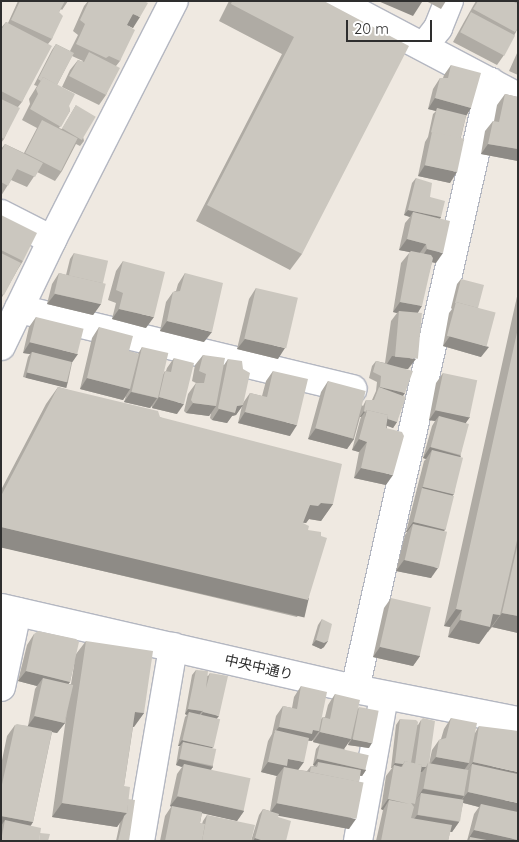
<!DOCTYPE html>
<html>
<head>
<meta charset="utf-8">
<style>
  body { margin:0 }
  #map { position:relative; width:519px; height:842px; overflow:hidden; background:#efe9e1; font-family:Quicksand,"Noto Sans JP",sans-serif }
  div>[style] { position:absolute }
  .roads { filter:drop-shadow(1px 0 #b4b7c1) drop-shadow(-1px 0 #b4b7c1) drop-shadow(0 1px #b4b7c1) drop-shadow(0 -1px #b4b7c1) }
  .minor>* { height:28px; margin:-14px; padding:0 14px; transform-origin:14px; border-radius:14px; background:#fff }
  .wall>* { inset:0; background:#afaba4 }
  .shaded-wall>* { inset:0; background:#8e8b86; transform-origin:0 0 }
  .building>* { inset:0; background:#cbc7bf; transform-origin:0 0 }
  span { translate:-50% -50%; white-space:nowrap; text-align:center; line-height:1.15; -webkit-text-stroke:4px #fff; paint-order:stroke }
  .street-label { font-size:14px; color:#2e2e2e }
  .frame { position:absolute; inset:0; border:2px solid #2e2e2e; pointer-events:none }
  .scale { position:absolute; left:346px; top:20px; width:86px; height:22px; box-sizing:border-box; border:2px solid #2e2e2e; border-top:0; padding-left:6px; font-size:15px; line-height:18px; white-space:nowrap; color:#2e2e2e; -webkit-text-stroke:4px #fff; paint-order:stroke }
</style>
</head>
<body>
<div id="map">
  <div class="roads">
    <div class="minor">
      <div style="left:336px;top:1px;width:206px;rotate:27.8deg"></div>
      <div style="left:424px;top:46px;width:23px;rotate:-52deg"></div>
      <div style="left:438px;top:28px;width:29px;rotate:-68deg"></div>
      <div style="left:1px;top:214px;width:57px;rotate:27deg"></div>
      <div style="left:19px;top:309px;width:343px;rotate:13.5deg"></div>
      <div style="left:1px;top:346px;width:118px;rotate:-64.3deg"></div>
      <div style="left:52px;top:240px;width:268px;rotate:-63deg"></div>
      <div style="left:1px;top:608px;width:363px;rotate:12.9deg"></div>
      <div style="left:355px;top:689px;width:166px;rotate:11.1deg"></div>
      <div style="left:1px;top:687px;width:77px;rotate:-78deg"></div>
      <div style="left:355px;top:689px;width:622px;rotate:-77.37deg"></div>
      <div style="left:140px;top:841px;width:197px;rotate:-80.3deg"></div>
      <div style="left:358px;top:841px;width:147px;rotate:-79.8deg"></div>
    </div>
  </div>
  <div class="wall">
    <div style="clip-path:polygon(18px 1px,68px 1px,62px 10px,61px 9px,59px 12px,52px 39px,48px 44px,22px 102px,18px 107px,4px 139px,1px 143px,1px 28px,6px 22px,8px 23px)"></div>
    <div style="clip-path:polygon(88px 1px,144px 1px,133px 28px,129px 26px,120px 61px,116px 66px,106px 95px,99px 105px,62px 87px,70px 70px,78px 60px,82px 62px,83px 61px,72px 56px,57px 85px,69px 106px,70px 111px,59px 128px,62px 129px,76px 105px,84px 141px,80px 146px,76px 144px,62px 171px,55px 181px,37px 172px,27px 187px,11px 180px,1px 196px,1px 149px,5px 144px,24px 153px,37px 128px,22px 120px,30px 104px,29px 99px,37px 86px,34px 85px,52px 50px,56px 44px,70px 51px,78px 35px,73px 31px,84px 6px)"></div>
    <div style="clip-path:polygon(229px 1px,324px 1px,302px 254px,290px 270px,196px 221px,282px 54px,219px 21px)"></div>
    <div style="clip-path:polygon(426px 1px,446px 1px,441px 9px)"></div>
    <div style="clip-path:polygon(476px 1px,518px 1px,518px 28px,504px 55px,497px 65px,453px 42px,464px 22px)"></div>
    <div style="clip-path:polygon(518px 51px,518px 75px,509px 71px)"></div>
    <div style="clip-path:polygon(451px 65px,471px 108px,466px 116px,450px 183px,418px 176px,425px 142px,428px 137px,433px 114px,436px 111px,428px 109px,433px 89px,440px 78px,443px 78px,444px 75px)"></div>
    <div style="clip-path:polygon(505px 94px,518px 97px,518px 161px,481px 154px,485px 131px,493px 121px,494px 121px,497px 105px)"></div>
    <div style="clip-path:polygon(416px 178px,430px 197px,441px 217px,440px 219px,436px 263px,432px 262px,418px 313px,408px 369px,404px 369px,403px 396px,397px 422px,393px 428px,387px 425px,386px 485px,354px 478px,359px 452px,352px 450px,360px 420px,361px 417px,360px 417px,354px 439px,347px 449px,308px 439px,321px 392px,328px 381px,363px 406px,366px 400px,372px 400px,376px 391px,377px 382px,369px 378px,372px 366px,376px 361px,385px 363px,391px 321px,397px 313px,393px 312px,401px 263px,410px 252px,399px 250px,405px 223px,410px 217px,404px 215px,412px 183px)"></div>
    <div style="clip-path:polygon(1px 215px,23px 261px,18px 269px,1px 299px)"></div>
    <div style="clip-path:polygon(74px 253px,103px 283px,101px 304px,93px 315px,47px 304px,52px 284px,59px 273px,66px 275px,70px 259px)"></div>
    <div style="clip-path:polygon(123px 261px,146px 328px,112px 319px,116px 303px,108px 300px,116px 271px)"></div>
    <div style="clip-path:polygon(185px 273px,204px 342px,160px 331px,166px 302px,173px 292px,176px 291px,178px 284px)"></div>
    <div style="clip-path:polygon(461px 279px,478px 308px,481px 357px,443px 346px,449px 313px,452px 309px,451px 308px,457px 284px)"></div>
    <div style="clip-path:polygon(256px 288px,278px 359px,237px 349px,249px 299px)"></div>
    <div style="clip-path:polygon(518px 292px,518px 633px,492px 627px,493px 626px,488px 632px,487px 632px,479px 644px,448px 637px,450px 627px,444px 626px)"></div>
    <div style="clip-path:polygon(36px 317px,72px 363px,68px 382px,64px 387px,23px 377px,28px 357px,30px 354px,23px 353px,29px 327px)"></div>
    <div style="clip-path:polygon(99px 327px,129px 351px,138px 354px,142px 347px,163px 374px,165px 371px,166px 371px,167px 368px,174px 358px,177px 414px,152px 408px,152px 406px,150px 408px,124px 402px,126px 396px,123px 400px,80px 389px,92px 338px)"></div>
    <div style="clip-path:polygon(203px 355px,224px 365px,228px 359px,243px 403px,250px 393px,262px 396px,266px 381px,273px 371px,290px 436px,238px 423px,242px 406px,236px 415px,232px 416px,227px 423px,212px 420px,210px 418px,211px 413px,209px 416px,186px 413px,184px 411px,188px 394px,196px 383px,192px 381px,195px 365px)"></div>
    <div style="clip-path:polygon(443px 373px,466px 423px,454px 494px,452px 496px,444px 532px,431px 578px,396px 571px,405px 535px,407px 532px,406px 532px,424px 461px,426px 459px,423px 458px,432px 426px,435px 421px,429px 420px,436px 383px)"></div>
    <div style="clip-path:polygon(58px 387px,160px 417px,333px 504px,321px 521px,309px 519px,306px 523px,303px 522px,308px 600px,297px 617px,1px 547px,1px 490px,46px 404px)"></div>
    <div style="clip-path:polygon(391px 598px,420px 656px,413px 666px,373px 657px,384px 608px)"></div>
    <div style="clip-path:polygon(322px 619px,324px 647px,321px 649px,312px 645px,318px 625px)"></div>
    <div style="clip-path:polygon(evenodd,34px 634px,76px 654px,86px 641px,144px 713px,133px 727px,124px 786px,128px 799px,129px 841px,116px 841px,120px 822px,117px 827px,52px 817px,67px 711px,65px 723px,57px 733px,52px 732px,33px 822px,31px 825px,1px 841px,1px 765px,7px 736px,15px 725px,28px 726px,35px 689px,37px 686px,18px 681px,27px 645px,34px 634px,75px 659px,71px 684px,68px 684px,70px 682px,75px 659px)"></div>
    <div style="clip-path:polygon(196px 670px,208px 676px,210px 673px,217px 718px,212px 748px,213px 767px,211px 769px,244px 811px,237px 821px,202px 813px,200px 823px,202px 824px,203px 821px,207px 815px,251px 841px,160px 841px,165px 816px,171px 807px,170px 806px,177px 774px,182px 767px,176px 765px,179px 747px,180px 746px,178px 746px,185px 717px,187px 715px,185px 714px,192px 675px)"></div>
    <div style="clip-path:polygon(evenodd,301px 686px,321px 719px,323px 717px,325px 717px,328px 705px,335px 694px,358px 709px,359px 707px,369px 748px,348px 745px,349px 741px,344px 749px,366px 770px,362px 776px,360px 776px,349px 829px,278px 815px,278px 817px,286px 841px,251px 841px,259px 815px,263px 809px,270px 811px,276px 777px,277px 776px,261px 772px,268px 741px,272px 734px,276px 716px,283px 706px,292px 708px,294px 697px,301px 686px,313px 739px,313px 742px,320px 744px,316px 749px,313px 765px,315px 766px,311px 766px,307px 771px,298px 770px,308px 741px,312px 741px,313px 739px)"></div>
    <div style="clip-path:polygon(451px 718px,475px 733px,479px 726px,518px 841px,467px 841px,474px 814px,479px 807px,463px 803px,459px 822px,452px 832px,450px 832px,448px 841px,376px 841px,383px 810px,381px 809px,386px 776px,392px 768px,391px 768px,396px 725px,400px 719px,418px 725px,421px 720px,429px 764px,432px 750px,439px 740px,441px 739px,444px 729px)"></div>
  </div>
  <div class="shaded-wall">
    <div style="clip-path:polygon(378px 1px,421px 1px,422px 2px,413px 16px)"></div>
    <div style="clip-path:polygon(133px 14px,140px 17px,133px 28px,125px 24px)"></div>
    <div style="clip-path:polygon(435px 98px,471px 108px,464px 119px,437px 108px,436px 111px,428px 109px)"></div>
    <div style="clip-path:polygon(488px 144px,518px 149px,518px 161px,481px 154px)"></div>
    <div style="clip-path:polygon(425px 165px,457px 172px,450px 183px,418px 176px)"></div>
    <div style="clip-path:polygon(408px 210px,441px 217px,437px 223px,413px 212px,410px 217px,404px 215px)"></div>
    <div style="clip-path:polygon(407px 239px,426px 244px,419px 254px,399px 250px)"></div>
    <div style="clip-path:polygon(427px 249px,443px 253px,436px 263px,420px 260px)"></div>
    <div style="clip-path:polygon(55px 294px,101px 304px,93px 315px,47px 304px)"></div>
    <div style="clip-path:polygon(400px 302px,422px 306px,415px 317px,399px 311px,397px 313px,393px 312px)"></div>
    <div style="clip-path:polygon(119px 309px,154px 317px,146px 328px,112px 319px)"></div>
    <div style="clip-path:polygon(167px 321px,212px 332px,204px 342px,160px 331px)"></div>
    <div style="clip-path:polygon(450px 336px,489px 347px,481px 357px,443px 346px)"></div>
    <div style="clip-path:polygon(245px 339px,285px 348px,278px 359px,237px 349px)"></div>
    <div style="clip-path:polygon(30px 342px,78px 354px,71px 364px,32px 352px,30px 354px,23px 353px)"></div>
    <div style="clip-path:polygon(392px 356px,416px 359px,408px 369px,385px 367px)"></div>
    <div style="left:27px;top:372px;width:42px;height:6px;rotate:14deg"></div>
    <div style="clip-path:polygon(87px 378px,130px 389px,123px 400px,80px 389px)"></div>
    <div style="clip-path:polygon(380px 387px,405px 393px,401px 399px,378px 390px)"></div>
    <div style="clip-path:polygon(131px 392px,157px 398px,150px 408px,124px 402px)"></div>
    <div style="clip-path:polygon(159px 397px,184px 404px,177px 414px,152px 408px)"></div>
    <div style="clip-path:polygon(193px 403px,216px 406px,209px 416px,186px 413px)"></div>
    <div style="clip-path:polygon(243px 405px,236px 415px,232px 416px,227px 423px,212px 420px,219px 409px)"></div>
    <div style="clip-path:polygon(436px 410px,470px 417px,463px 427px,439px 416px,435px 421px,429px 420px)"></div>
    <div style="clip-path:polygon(364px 411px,365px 412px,361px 417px,360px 417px)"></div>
    <div style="clip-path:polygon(245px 412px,297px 425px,290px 436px,238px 423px)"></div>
    <div style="clip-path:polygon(366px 412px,397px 422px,393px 428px,365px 418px)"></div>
    <div style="clip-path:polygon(316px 428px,354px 439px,347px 449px,308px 439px)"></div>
    <div style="clip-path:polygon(359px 439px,367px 442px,359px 452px,352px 450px)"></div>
    <div style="clip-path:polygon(430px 447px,461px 456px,454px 466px,432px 450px,426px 459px,423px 458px)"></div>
    <div style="clip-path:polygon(361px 468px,393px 475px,386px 485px,354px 478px)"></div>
    <div style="clip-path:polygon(423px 487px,454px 494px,446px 504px,422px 488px)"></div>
    <div style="clip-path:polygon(321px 503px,333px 504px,321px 521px,309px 519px,306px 523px,298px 522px,310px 505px)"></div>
    <div style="clip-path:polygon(413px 522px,446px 528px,439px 539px,413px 524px,407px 532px,406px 532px)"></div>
    <div style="left:1px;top:527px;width:316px;height:20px;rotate:13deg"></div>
    <div style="clip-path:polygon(404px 560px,438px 568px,431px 578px,396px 571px)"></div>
    <div style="clip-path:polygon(456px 609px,462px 610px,450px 627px,444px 626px)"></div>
    <div style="clip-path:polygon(502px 613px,518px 616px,518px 633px,492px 627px)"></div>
    <div style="clip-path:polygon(493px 614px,500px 615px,479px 644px,448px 637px,460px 620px)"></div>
    <div style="clip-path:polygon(316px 640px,328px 641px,324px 647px,321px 649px,312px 645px)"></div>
    <div style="clip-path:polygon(380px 647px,420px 656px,413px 666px,373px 657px)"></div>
    <div style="clip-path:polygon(26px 671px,70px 682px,62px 692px,43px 678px,37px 686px,18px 681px)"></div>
    <div style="clip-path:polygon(188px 709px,202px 711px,198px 717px,189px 712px,187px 715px,185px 714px)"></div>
    <div style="clip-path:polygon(135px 712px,144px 713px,134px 727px,125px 726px)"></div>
    <div style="clip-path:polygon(203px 712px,219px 716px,215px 721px,199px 718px)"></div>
    <div style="clip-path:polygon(35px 716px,65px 723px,57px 733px,27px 727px)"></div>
    <div style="clip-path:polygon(279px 727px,313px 730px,319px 731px,312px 741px,274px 733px)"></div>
    <div style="clip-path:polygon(320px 732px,351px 739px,344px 749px,313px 742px)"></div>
    <div style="clip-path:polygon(352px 739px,372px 743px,369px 748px,348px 745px)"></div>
    <div style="clip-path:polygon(182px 740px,213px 747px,209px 753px,183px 742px,180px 746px,178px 746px)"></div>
    <div style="clip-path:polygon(436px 757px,469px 763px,462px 773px,428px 767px)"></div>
    <div style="clip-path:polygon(179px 759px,213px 767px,209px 772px,184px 764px,182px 767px,176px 765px)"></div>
    <div style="clip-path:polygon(288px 759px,304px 762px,296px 773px,284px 767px,277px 776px,261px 772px,268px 762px)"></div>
    <div style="clip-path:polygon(317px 759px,366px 770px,362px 776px,317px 766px,318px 762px,315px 766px,313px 765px)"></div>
    <div style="clip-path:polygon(473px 762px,518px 772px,518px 784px,472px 764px,466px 772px)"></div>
    <div style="clip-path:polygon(395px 763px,403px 764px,399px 770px,394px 765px,391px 768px)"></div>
    <div style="clip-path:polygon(414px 766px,426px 767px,422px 772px,410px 772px)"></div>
    <div style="clip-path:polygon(423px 789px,464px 796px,457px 807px,421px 793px,416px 800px)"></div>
    <div style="clip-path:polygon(468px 792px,518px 803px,518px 816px,481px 804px,479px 807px,460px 802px)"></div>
    <div style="clip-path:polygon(178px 796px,244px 811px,237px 821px,170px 806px)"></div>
    <div style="clip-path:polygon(388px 799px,410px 804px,389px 800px,383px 810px,381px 809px)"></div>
    <div style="clip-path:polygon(62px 803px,127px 813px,117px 827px,52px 817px)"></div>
    <div style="clip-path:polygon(277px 803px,356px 819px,349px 829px,269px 814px)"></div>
    <div style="clip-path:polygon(417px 815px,459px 822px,452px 832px,409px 826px)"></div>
    <div style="clip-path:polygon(1px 816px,33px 822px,26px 833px,5px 820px,1px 826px)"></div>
    <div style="clip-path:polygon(474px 830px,518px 840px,518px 841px,469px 841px,470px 837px,467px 841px)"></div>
    <div style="clip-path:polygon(255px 838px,264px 841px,253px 841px)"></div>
  </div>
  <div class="building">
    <div style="clip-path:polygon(20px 1px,65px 1px,59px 12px,63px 16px,52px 39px,11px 20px)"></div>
    <div style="clip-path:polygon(89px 1px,144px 1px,148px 3px,140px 17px,133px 14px,127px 25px,135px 30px,120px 61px,109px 56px,106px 58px,76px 44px,85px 24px,80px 20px)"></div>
    <div style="clip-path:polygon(232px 1px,324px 1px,409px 46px,302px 254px,207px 205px,294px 37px,231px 4px)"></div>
    <div style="clip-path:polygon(478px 1px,512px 1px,518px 4px,518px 28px,515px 32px,473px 9px)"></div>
    <div style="left:471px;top:12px;width:50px;height:23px;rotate:28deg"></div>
    <div style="clip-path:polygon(6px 22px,52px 46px,22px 102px,1px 91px,1px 30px)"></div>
    <div style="clip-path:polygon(56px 44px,74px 53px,57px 85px,43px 77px,41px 81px,38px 79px)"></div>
    <div style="clip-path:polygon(89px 52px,120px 68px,106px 95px,69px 76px,78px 60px,84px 62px)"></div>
    <div style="clip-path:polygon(451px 65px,481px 73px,471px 108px,435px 98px,440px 78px,448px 78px)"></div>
    <div style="clip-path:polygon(43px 77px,75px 94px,69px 106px,70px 111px,61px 127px,30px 109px,38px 94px,36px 89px)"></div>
    <div style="clip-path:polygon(505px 94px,518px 97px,518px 149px,488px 144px,493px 121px,499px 122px)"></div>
    <div style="clip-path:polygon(1px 99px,20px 108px,4px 139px,1px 137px)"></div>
    <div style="left:76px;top:105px;width:23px;height:27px;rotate:31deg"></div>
    <div style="left:437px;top:108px;width:30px;height:25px;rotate:14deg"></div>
    <div style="left:42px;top:120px;width:40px;height:37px;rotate:27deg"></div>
    <div style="left:432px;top:132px;width:33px;height:34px;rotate:12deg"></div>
    <div style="clip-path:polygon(5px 144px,43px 163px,35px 177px,17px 169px,8px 186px,1px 182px,1px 152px)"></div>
    <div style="clip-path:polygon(416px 178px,432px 183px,430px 197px,445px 201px,441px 217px,408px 210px)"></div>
    <div style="clip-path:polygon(413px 212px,450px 221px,443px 253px,427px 249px,426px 244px,407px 239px)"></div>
    <div style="clip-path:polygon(1px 215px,37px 233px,23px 261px,1px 250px)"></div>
    <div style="clip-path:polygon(411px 251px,431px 255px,433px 258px,422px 306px,400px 302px,409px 253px)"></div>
    <div style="clip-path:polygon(1px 253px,21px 263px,4px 295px,1px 294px)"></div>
    <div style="left:74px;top:253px;width:35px;height:23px;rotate:13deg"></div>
    <div style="clip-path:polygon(123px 261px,165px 272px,154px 317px,119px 309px,123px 293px,116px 290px)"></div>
    <div style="left:59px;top:273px;width:48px;height:21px;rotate:13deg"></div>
    <div style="clip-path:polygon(185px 273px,223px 283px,212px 332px,167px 321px,173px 292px,180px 291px)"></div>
    <div style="clip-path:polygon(461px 279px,484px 285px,478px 308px,456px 302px,456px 303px,455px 303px)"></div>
    <div style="left:256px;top:288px;width:43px;height:52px;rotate:13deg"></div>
    <div style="left:456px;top:302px;width:41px;height:35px;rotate:15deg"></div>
    <div style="left:399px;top:311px;width:23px;height:46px;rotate:5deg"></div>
    <div style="left:36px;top:317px;width:49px;height:26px;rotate:14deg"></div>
    <div style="clip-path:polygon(99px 327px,133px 336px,129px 351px,139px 354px,130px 389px,87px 378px)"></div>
    <div style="clip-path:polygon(518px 328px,518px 536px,500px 615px,493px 614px,490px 627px,460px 620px,462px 610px,456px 609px)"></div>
    <div style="left:142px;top:347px;width:27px;height:46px;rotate:13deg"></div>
    <div style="left:32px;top:352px;width:41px;height:21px;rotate:14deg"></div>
    <div style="clip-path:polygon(203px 355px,225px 358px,216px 406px,193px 403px,191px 400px,196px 383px,204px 383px,206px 374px,199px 371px)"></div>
    <div style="clip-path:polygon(174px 358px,194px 363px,184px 404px,159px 397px,165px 371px,171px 372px)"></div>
    <div style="clip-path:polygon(228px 359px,242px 361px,243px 369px,250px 373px,243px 405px,237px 406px,235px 413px,219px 409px,218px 408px)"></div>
    <div style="clip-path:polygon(376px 361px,413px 371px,405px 393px,380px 387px,381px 376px,373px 372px)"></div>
    <div style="clip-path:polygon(273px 371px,308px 379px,297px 425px,245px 412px,250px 393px,267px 397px)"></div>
    <div style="left:443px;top:373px;width:35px;height:38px;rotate:12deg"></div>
    <div style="left:328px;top:381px;width:39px;height:49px;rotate:15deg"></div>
    <div style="clip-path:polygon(58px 387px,158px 411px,160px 417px,342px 464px,333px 504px,321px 503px,318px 506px,310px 505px,303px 523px,309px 526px,308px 530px,321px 532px,321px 536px,327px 538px,308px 600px,1px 527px,1px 496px)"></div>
    <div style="clip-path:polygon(379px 387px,406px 397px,397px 422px,388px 419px,388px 415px,367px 410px,365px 412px,364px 411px,366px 400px,374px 400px)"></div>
    <div style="clip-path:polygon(367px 410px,388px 415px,386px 428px,402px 432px,404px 436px,393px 475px,361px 468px,367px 442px,359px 439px)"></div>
    <div style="left:439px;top:416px;width:31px;height:32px;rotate:15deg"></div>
    <div style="left:432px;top:450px;width:32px;height:38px;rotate:14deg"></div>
    <div style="left:422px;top:488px;width:33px;height:35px;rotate:14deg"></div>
    <div style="left:413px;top:524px;width:35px;height:37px;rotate:13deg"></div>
    <div style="clip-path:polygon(518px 543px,518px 616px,502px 613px)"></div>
    <div style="left:391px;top:598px;width:41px;height:50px;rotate:13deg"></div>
    <div style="clip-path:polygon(322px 619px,332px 624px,328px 641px,324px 643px,316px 640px)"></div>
    <div style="clip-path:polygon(38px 631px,76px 639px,79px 642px,70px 682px,26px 671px,34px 634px)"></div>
    <div style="clip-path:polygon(86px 641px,153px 651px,144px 713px,135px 712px,124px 786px,130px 787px,127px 813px,62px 803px)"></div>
    <div style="clip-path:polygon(196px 670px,208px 671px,206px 688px,210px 673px,228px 676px,219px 716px,203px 712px,202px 710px,202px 711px,188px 709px)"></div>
    <div style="left:43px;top:678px;width:31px;height:39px;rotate:13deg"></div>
    <div style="clip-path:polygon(301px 686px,327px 692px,319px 731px,313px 730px,312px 734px,279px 727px,283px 706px,297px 709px)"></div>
    <div style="clip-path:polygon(335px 694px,360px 700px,351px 739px,320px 732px,323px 717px,330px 719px)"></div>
    <div style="left:359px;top:707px;width:20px;height:33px;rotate:11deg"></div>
    <div style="left:189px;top:712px;width:32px;height:29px;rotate:13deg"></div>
    <div style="clip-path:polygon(423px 718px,435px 721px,429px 764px,428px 763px,426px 767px,422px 767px,422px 765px,415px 764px,421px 720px)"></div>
    <div style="clip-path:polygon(451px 718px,477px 723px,469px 763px,436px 757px,439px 740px,446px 738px)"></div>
    <div style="clip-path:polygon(400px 719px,416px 720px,418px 722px,411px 763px,405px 761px,403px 764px,395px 763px)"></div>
    <div style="clip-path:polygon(17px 724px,52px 731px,33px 822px,1px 816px,1px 789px,15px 725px)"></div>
    <div style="clip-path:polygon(479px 726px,518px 731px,518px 772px,473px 762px)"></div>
    <div style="clip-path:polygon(275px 730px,309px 738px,304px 762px,288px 759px,287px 766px,268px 762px)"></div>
    <div style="left:183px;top:742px;width:34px;height:17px;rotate:12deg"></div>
    <div style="left:320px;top:744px;width:50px;height:15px;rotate:13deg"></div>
    <div style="clip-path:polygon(405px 761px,422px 765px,415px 804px,411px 803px,414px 807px,411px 818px,452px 825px,448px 841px,381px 841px,389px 800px,410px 804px,388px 799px,394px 765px,402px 767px)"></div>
    <div style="clip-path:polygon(318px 762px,361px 770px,359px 782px,310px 772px,311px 766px,317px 767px)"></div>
    <div style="left:428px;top:763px;width:41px;height:26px;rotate:10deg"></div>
    <div style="left:184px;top:764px;width:68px;height:33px;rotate:12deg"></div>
    <div style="clip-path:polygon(472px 764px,518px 774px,518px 803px,468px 792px)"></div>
    <div style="left:284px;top:767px;width:81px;height:37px;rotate:11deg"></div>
    <div style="left:421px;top:793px;width:43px;height:22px;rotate:9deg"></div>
    <div style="clip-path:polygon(128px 799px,135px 800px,129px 841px,118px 841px,124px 816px,127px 813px)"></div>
    <div style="clip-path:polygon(481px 804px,518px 812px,518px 840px,474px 830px)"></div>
    <div style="clip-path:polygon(172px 806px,202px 812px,200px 823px,205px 824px,202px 841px,165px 841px)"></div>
    <div style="clip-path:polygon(263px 809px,279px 814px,278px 817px,291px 821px,286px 841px,264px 841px,255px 838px)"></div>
    <div style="clip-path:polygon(207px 815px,255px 825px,251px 841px,202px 841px)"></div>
    <div style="clip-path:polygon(5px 820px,41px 828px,39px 841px,1px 841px)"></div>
    <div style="clip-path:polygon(40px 833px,50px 834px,48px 841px,39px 841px)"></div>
    <div style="clip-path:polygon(470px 837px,492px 841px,469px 841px)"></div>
  </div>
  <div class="street-label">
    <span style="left:259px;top:667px;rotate:13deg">中央中通り</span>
  </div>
  <div class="frame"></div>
  <div class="scale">20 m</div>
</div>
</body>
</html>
